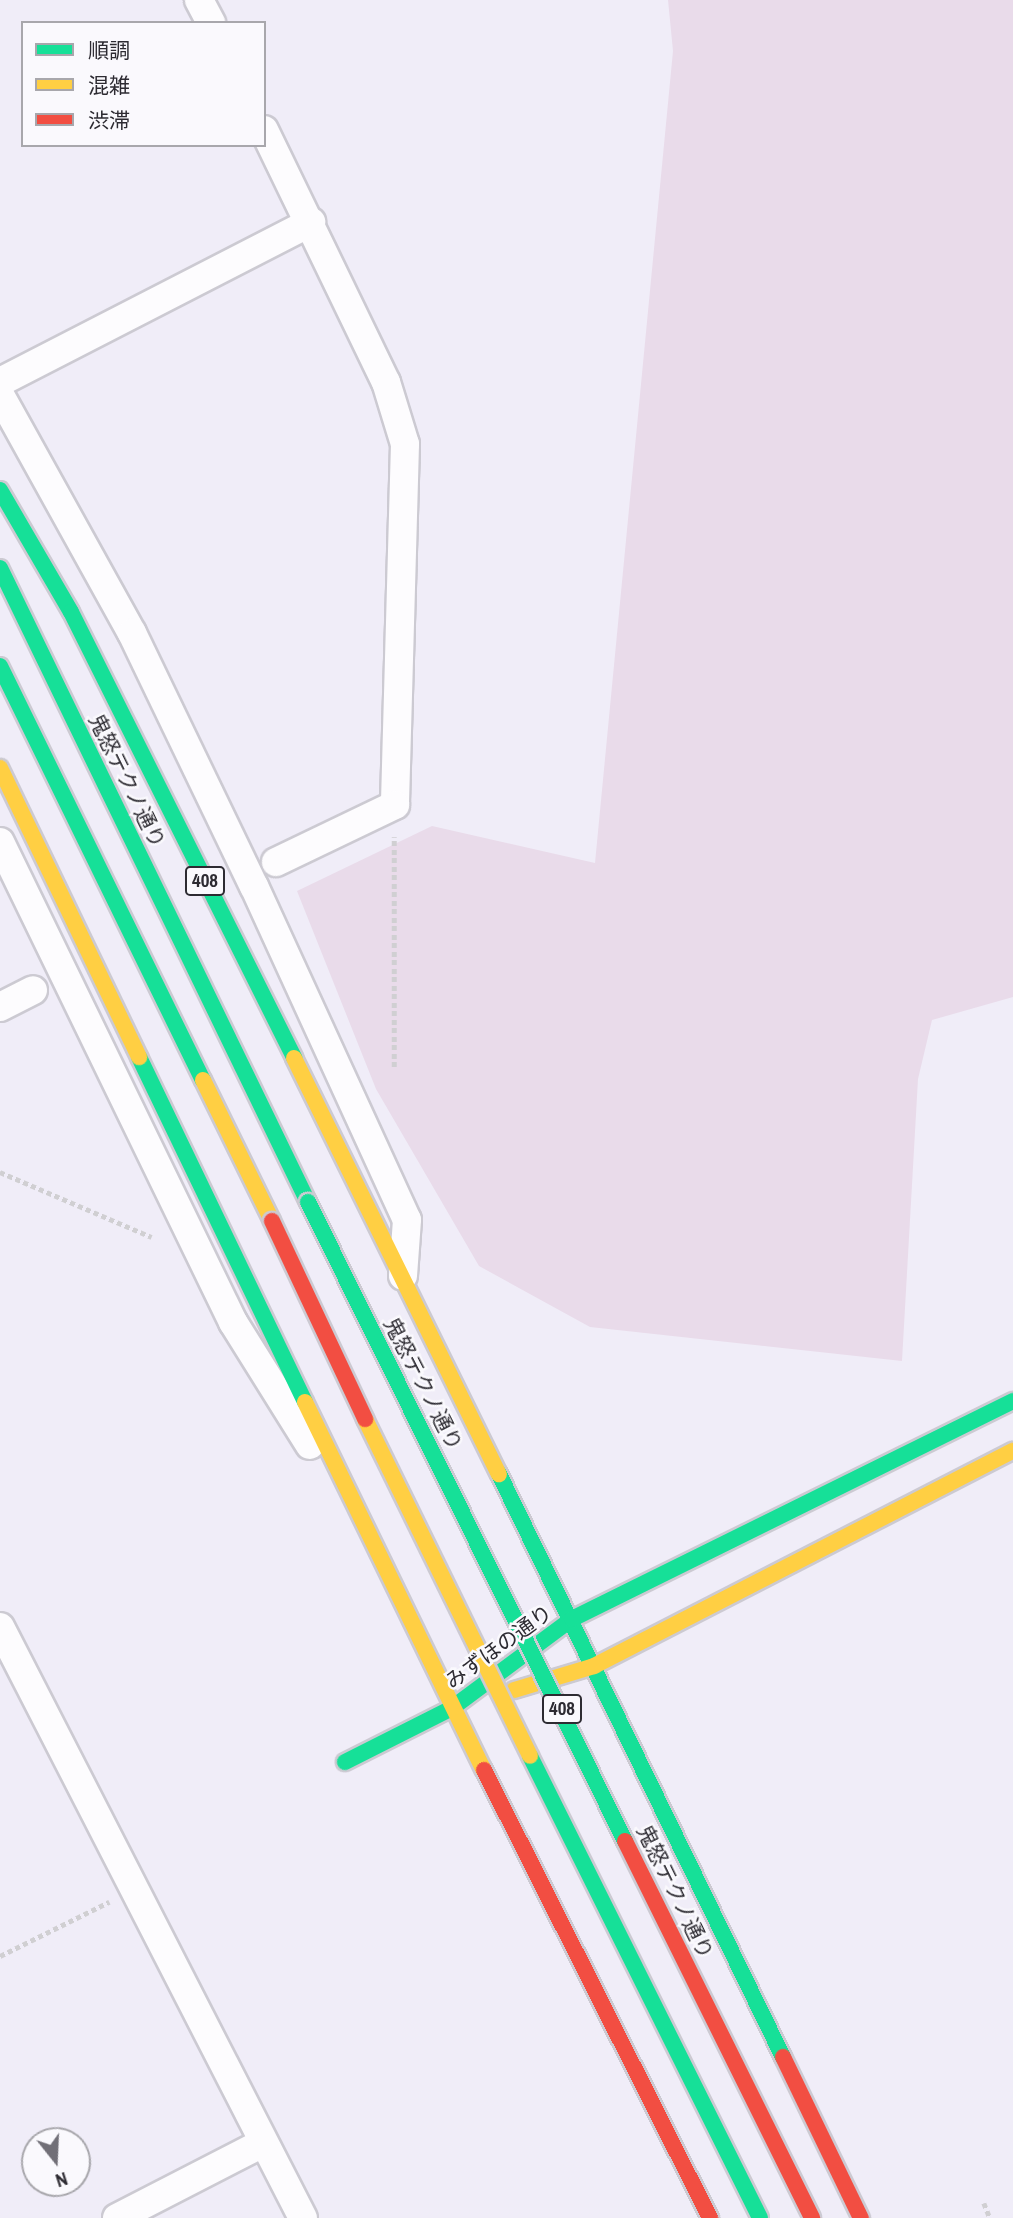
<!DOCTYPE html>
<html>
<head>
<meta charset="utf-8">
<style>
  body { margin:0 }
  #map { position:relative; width:1013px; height:2218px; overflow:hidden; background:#f0edf8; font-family:"Archivo Narrow","Noto Sans JP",sans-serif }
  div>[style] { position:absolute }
  .green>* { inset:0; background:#e9dbea }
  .path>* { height:4.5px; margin-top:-2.25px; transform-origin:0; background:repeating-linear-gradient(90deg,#d0cfd2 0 5px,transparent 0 8.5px) }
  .roads { filter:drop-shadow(2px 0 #cccad2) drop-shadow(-2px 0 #cccad2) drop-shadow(0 2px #cccad2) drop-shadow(0 -2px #cccad2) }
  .street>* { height:28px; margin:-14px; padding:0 14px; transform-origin:14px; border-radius:14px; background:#fdfcfe }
  .fast>* { height:16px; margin:-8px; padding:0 8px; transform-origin:8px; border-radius:8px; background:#16e098 }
  .slow>* { height:16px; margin:-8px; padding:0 8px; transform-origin:8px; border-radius:8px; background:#ffcf43 }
  .jam>* { height:16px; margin:-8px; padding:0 8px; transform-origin:8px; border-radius:8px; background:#f24e42 }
  .bridges { filter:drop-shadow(2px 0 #cccad2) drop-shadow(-2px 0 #cccad2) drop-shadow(0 2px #cccad2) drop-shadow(0 -2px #cccad2) }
  .fast-bridge>* { height:16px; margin:-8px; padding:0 8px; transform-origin:8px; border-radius:8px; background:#16e098 }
  .slow-bridge>* { height:16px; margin:-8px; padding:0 8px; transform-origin:8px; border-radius:8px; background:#ffcf43 }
  .jam-bridge>* { height:16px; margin:-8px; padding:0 8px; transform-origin:8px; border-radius:8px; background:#f24e42 }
  span { translate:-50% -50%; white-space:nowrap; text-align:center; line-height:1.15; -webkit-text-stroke:5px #faf9fd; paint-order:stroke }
  .shield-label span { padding:2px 5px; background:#faf9fd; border:2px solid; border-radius:5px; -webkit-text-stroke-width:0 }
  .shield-label { font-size:19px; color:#2d2b32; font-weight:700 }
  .street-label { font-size:21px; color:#2d2b32 }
  .legend { position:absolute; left:21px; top:21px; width:245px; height:126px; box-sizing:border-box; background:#faf9fd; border:2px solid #a8a7ac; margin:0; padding:9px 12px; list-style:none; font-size:21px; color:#2d2b32 }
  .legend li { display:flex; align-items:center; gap:14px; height:35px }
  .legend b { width:35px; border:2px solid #a8a7ac }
  .north { position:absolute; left:21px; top:2127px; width:70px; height:70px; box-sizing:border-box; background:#faf9fd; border:2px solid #a8a7ac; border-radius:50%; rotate:162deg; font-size:19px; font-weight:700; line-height:28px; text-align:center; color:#2d2b32 }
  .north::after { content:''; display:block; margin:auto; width:24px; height:32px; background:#716f77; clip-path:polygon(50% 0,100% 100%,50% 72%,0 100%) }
</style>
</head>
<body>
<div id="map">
  <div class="green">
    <div style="clip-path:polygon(668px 0,1013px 0,1013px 997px,932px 1020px,918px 1079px,902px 1361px,590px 1327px,479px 1266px,376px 1089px,297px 891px,432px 826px,595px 863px,673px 51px)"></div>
  </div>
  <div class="path">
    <div style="left:394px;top:1067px;width:230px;rotate:-90deg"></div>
    <div style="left:0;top:1172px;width:165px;rotate:23.2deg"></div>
    <div style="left:0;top:1956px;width:122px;rotate:-26.4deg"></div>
    <div style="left:984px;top:2203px;width:16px;rotate:68deg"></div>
  </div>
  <div class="roads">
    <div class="street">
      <div style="left:199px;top:0;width:26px;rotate:62deg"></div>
      <div style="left:264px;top:130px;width:280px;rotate:64.2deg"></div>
      <div style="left:386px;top:382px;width:65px;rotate:73deg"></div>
      <div style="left:405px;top:444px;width:361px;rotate:91.6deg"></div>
      <div style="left:395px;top:805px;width:132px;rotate:154.4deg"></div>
      <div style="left:0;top:382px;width:350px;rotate:-27.2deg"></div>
      <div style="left:0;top:395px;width:272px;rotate:61deg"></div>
      <div style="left:132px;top:633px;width:281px;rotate:64.3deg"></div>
      <div style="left:254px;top:886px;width:367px;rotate:65.4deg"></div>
      <div style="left:407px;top:1220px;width:56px;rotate:94.1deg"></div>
      <div style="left:0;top:842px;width:534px;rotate:64.11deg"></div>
      <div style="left:233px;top:1322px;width:145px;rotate:58deg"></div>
      <div style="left:0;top:1007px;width:37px;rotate:-27deg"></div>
      <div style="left:0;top:1627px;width:664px;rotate:62.86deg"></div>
      <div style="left:117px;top:2218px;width:164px;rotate:-27.2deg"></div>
    </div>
    <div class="fast">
      <div style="left:0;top:490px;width:141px;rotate:59.8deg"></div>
      <div style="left:71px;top:612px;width:499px;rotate:63.4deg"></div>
      <div style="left:0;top:568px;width:705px;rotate:64.09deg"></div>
      <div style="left:0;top:666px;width:461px;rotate:63.9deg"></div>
      <div style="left:139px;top:1057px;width:383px;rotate:64.3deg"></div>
      <div style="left:499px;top:1474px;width:648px;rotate:64.03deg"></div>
      <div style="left:345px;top:1762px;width:120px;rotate:-26.8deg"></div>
      <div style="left:452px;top:1708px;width:149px;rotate:-36.6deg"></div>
      <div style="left:572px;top:1619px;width:492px;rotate:-26.3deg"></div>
    </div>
    <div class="slow">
      <div style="left:0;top:768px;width:321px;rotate:64.3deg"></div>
      <div style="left:294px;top:1058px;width:464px;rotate:63.8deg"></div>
      <div style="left:203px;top:1080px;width:157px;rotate:63.9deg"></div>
      <div style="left:305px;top:1402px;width:409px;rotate:64.1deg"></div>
      <div style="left:514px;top:1690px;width:84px;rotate:-16.7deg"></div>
      <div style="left:594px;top:1666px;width:471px;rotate:-27.2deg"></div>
    </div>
    <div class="jam">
      <div style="left:484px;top:1770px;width:502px;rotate:63.23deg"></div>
      <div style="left:783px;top:2057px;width:179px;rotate:64.2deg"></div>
    </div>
  </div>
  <div class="bridges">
    <div class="fast-bridge">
      <div style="left:308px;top:1202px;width:713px;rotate:63.61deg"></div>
      <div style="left:530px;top:1756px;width:516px;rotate:63.53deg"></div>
    </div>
    <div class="slow-bridge">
      <div style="left:365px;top:1419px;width:375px;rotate:63.9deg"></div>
    </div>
    <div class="jam-bridge">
      <div style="left:272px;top:1221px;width:219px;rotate:64.8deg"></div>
      <div style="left:625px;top:1841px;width:421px;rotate:63.6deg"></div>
    </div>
  </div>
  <div class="shield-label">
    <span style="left:205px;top:881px">408</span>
    <span style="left:562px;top:1709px">408</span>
  </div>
  <div class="street-label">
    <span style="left:127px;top:781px;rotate:64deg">鬼怒テクノ通り</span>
    <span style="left:423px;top:1384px;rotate:63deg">鬼怒テクノ通り</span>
    <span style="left:499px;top:1647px;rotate:-36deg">みずほの通り</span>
    <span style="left:675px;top:1892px;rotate:64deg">鬼怒テクノ通り</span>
  </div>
  <ul class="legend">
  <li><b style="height:9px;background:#16e098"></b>順調</li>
  <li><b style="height:9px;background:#ffcf43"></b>混雑</li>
  <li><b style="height:9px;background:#f24e42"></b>渋滞</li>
  </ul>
  <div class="north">N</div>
</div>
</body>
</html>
